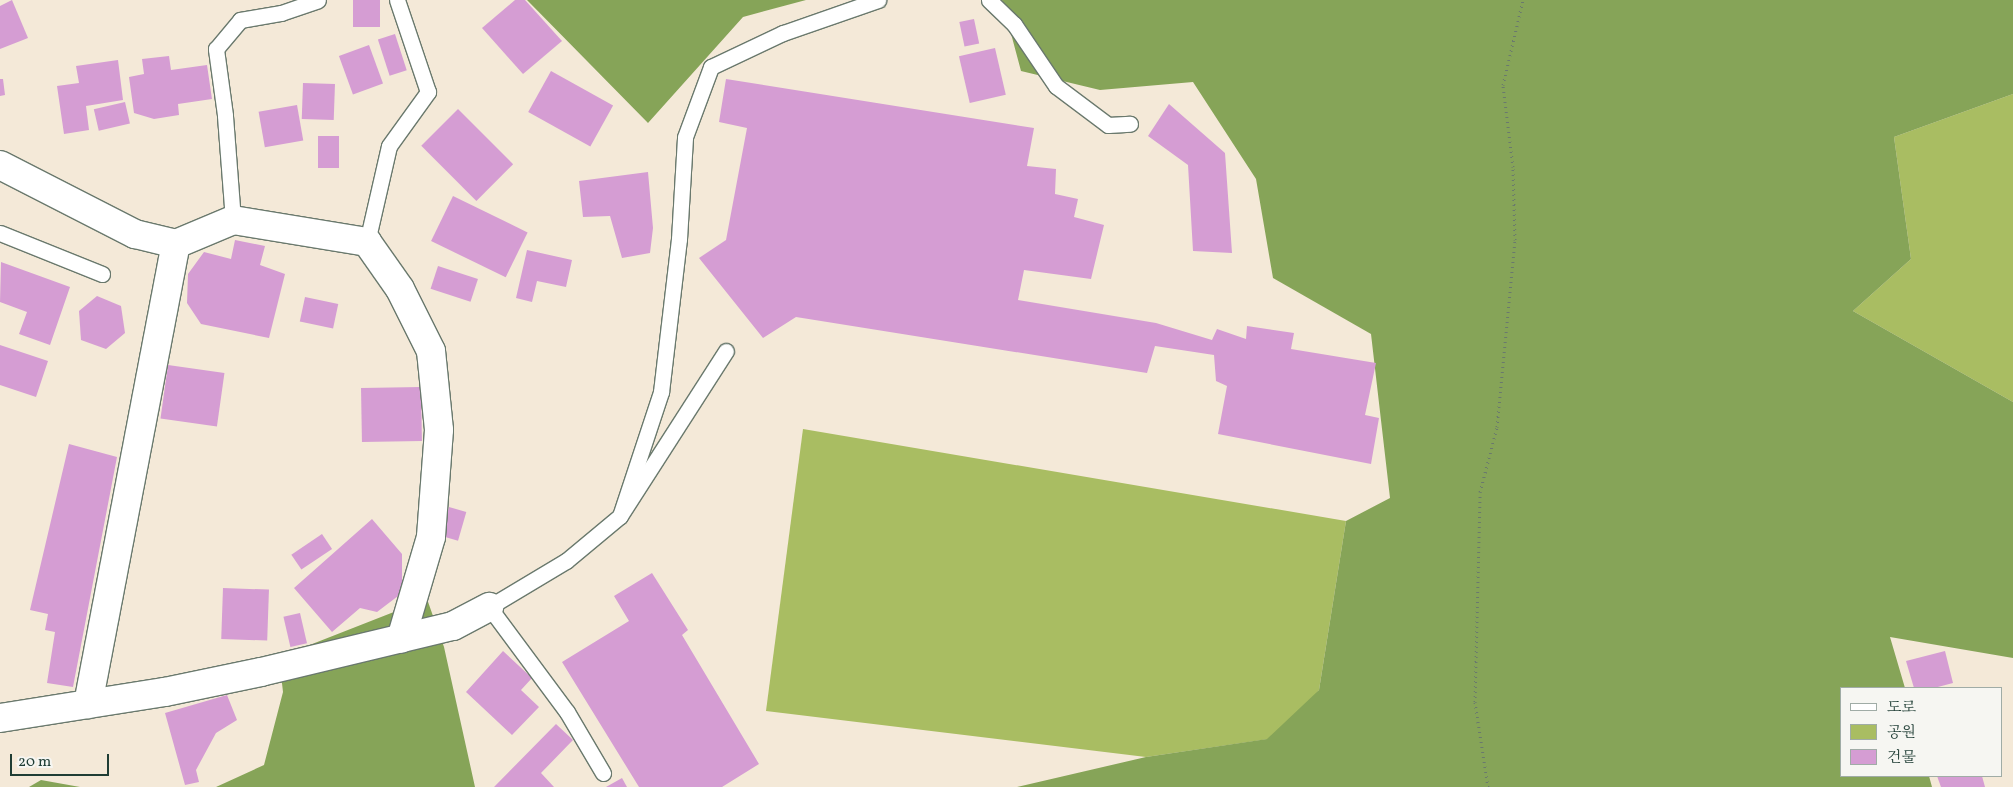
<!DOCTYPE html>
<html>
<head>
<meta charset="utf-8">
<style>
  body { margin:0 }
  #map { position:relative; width:2013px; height:787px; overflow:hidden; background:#f4e9d8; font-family:Vollkorn,"Noto Serif KR",serif }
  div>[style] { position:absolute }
  .green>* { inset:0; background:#a9bd62 }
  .forest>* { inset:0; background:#86a458 }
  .building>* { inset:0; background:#d59dd3; transform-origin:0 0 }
  .path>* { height:3px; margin-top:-1.5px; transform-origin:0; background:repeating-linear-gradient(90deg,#6a796d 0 1px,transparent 0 5px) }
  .roads { filter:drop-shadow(1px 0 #6a796d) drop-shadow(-1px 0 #6a796d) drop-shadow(0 1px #6a796d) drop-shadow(0 -1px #6a796d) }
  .service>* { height:15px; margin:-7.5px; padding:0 7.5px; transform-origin:7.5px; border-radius:7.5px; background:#fff }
  .minor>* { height:28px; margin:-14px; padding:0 14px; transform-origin:14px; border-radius:14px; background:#fff }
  span { translate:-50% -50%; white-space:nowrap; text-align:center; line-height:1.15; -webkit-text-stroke:4.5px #f6f6f2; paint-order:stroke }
  .legend { position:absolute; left:1840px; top:687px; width:162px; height:90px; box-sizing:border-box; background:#f6f6f2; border:1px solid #a0aca6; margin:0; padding:6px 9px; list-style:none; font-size:15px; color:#1f3d34 }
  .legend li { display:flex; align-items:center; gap:10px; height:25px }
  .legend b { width:25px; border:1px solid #a0aca6 }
  .scale { position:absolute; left:10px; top:754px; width:99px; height:22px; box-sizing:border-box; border:2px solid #1f3d34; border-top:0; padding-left:6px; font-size:15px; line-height:18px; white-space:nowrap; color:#1f3d34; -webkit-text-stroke:4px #f6f6f2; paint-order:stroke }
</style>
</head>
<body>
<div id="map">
  <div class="green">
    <div style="clip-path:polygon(2013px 94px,2013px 402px,1853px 311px,1911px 259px,1894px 137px)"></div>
    <div style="clip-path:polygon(803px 429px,1346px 521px,1319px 690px,1282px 737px,1146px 757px,766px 711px)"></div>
  </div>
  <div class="forest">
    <div style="clip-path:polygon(527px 0,806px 0,743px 17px,648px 123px)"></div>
    <div style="clip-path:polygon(1002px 0,2013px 0,2013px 94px,1894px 137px,1911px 259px,1853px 311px,2013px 402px,2013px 658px,1890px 637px,1905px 688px,1842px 688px,1842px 776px,1929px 776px,1932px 787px,1017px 787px,1146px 757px,1267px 739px,1319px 690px,1346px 521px,1390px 498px,1371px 334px,1273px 278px,1256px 179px,1193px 82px,1100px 90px,1021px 71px)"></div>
    <div style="clip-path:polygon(427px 599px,444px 647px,475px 787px,216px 787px,264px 765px,283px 692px,279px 657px)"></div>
    <div style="clip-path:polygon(41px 780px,80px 787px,29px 787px)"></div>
  </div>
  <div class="building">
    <div style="clip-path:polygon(12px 0,28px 38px,0 49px,0 6px)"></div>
    <div style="left:353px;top:0;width:27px;height:27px"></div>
    <div style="clip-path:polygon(515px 0,525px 0,562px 41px,523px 74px,482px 28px)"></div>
    <div style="left:974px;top:19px;width:25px;height:15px;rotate:78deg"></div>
    <div style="left:395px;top:34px;width:38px;height:18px;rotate:72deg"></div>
    <div style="left:369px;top:45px;width:41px;height:32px;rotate:70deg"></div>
    <div style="left:995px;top:48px;width:48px;height:37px;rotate:77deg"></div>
    <div style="clip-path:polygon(169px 56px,171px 70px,207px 65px,212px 99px,178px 104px,179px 115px,154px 119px,134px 113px,129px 77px,144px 74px,142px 59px)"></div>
    <div style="clip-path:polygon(118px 60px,123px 100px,86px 106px,89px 130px,64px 134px,57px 86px,79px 83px,76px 66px)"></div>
    <div style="left:551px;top:71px;width:71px;height:47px;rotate:29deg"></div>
    <div style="clip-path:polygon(0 79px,3px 79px,5px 95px,0 96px)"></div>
    <div style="clip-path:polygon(726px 79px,1034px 128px,1027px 166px,1056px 169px,1055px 194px,1078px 199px,1074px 217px,1104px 225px,1091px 279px,1024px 270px,1018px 300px,1156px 323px,1212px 340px,1217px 329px,1246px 339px,1247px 326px,1294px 333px,1291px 349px,1376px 363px,1365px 415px,1379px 418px,1371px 464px,1218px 434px,1227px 386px,1216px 381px,1214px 355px,1155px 346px,1147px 373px,796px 317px,763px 338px,699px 258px,726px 240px,747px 128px,719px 122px)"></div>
    <div style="left:303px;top:83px;width:32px;height:36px;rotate:2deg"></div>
    <div style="left:125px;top:102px;width:22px;height:32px;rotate:77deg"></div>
    <div style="clip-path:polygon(1169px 104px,1225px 153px,1232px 253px,1193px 251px,1188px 165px,1148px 136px)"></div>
    <div style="left:297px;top:105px;width:36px;height:39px;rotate:80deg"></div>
    <div style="left:458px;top:109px;width:78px;height:52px;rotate:45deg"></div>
    <div style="left:339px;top:136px;width:32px;height:21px;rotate:90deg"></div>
    <div style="clip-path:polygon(648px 172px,653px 228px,650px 253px,622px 258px,610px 216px,583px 217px,579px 181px)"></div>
    <div style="left:453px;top:196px;width:83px;height:50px;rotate:26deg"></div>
    <div style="clip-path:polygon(235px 240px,265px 246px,260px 265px,285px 274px,269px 338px,201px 324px,187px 303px,188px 274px,204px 252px,231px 259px)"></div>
    <div style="clip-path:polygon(527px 250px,572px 260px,566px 287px,537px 281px,532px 302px,516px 298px)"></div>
    <div style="clip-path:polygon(1px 262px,70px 287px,50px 345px,19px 334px,27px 312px,0 302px)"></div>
    <div style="left:438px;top:266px;width:42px;height:24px;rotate:18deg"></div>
    <div style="clip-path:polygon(97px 296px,121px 306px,125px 333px,106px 349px,81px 340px,79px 311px)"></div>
    <div style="left:305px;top:297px;width:34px;height:25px;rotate:12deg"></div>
    <div style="clip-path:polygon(0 345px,48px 361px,36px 397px,0 385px)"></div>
    <div style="left:168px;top:365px;width:57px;height:54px;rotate:8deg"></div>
    <div style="left:421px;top:387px;width:54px;height:60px;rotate:89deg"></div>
    <div style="clip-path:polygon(69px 444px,117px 457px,73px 687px,47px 683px,55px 632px,45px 630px,48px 614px,30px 610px)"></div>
    <div style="left:449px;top:507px;width:18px;height:30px;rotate:16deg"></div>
    <div style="clip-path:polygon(372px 519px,402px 554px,402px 593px,377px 612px,360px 608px,332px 632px,294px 588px)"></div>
    <div style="left:322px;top:534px;width:18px;height:37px;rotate:56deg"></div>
    <div style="clip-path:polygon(652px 573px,688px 630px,682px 635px,759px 764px,722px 787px,639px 787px,562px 662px,629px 621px,614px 596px)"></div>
    <div style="left:223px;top:588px;width:46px;height:51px;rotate:2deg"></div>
    <div style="left:300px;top:613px;width:31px;height:17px;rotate:77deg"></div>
    <div style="clip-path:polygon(503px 651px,532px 678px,521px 690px,539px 707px,512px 735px,466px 692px)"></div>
    <div style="clip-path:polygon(1945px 651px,1953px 683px,1934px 688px,1914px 688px,1906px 661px)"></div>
    <div style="clip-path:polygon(227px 695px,237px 720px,216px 733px,196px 770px,199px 782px,185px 785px,165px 713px)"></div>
    <div style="clip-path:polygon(556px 724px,573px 740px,541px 773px,554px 787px,494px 787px)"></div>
    <div style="clip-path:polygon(1937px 776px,1982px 776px,1985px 787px,1941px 787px)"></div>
    <div style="clip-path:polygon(622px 778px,627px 787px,606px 787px)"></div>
  </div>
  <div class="path">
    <div style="left:1488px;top:787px;width:86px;rotate:-98.7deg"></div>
    <div style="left:1475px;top:702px;width:210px;rotate:-88.6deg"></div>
    <div style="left:1480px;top:492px;width:67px;rotate:-75.3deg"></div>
    <div style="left:1497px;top:427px;width:188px;rotate:-84.5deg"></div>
    <div style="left:1515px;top:240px;width:73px;rotate:-91.6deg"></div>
    <div style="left:1513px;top:167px;width:83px;rotate:-97deg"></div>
    <div style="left:1503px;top:85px;width:87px;rotate:-76.8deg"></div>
  </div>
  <div class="roads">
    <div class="service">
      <div style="left:989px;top:0;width:35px;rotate:44deg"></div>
      <div style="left:1014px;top:24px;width:75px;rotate:55.9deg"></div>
      <div style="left:1056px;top:86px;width:65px;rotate:36.9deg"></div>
      <div style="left:1108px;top:125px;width:22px;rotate:-3deg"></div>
      <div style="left:233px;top:220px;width:105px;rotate:-94.4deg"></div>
      <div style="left:225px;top:115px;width:67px;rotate:-97.8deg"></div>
      <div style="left:216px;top:49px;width:38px;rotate:-50deg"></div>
      <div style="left:240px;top:20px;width:42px;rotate:-9.7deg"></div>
      <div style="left:281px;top:13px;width:39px;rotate:-19deg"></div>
      <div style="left:0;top:233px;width:110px;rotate:21.9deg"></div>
      <div style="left:367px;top:242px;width:98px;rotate:-77.1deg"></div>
      <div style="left:389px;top:146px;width:67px;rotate:-54.2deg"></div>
      <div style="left:428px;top:92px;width:97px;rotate:-108.6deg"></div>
      <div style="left:620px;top:516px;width:131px;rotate:-71.7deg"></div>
      <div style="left:661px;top:392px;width:154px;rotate:-83.3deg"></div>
      <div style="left:679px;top:239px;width:102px;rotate:-86.6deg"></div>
      <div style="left:685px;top:137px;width:75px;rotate:-69.6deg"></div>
      <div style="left:711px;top:67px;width:80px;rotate:-25.3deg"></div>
      <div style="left:783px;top:33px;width:101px;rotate:-19.2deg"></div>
      <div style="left:603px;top:773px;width:71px;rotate:-120.5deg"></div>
      <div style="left:567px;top:712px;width:131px;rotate:-126.6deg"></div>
      <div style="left:489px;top:607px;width:90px;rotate:-30.9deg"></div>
      <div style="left:566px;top:561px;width:70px;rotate:-39.8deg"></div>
      <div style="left:620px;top:516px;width:196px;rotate:-57.3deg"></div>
    </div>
    <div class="minor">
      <div style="left:0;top:165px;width:152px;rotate:27.1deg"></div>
      <div style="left:135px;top:234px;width:42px;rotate:13.7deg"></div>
      <div style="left:176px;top:244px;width:62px;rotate:-22.8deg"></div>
      <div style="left:233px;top:220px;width:136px;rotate:9.3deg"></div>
      <div style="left:367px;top:242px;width:57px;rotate:54.9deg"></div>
      <div style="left:400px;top:289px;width:69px;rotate:63.4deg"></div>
      <div style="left:431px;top:351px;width:79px;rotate:84.2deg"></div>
      <div style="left:439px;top:430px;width:107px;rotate:94.3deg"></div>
      <div style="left:431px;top:537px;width:106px;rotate:106.4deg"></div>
      <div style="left:88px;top:704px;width:468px;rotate:-79.2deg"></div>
      <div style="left:0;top:718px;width:167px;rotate:-9deg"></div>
      <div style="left:165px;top:692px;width:98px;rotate:-11.8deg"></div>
      <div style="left:261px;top:672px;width:197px;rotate:-13.5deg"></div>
      <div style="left:453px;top:626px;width:41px;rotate:-27.8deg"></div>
    </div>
  </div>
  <ul class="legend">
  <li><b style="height:6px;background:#fff"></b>도로</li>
  <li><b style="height:14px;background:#a9bd62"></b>공원</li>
  <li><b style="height:14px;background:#d59dd3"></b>건물</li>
  </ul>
  <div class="scale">20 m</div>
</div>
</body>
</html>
